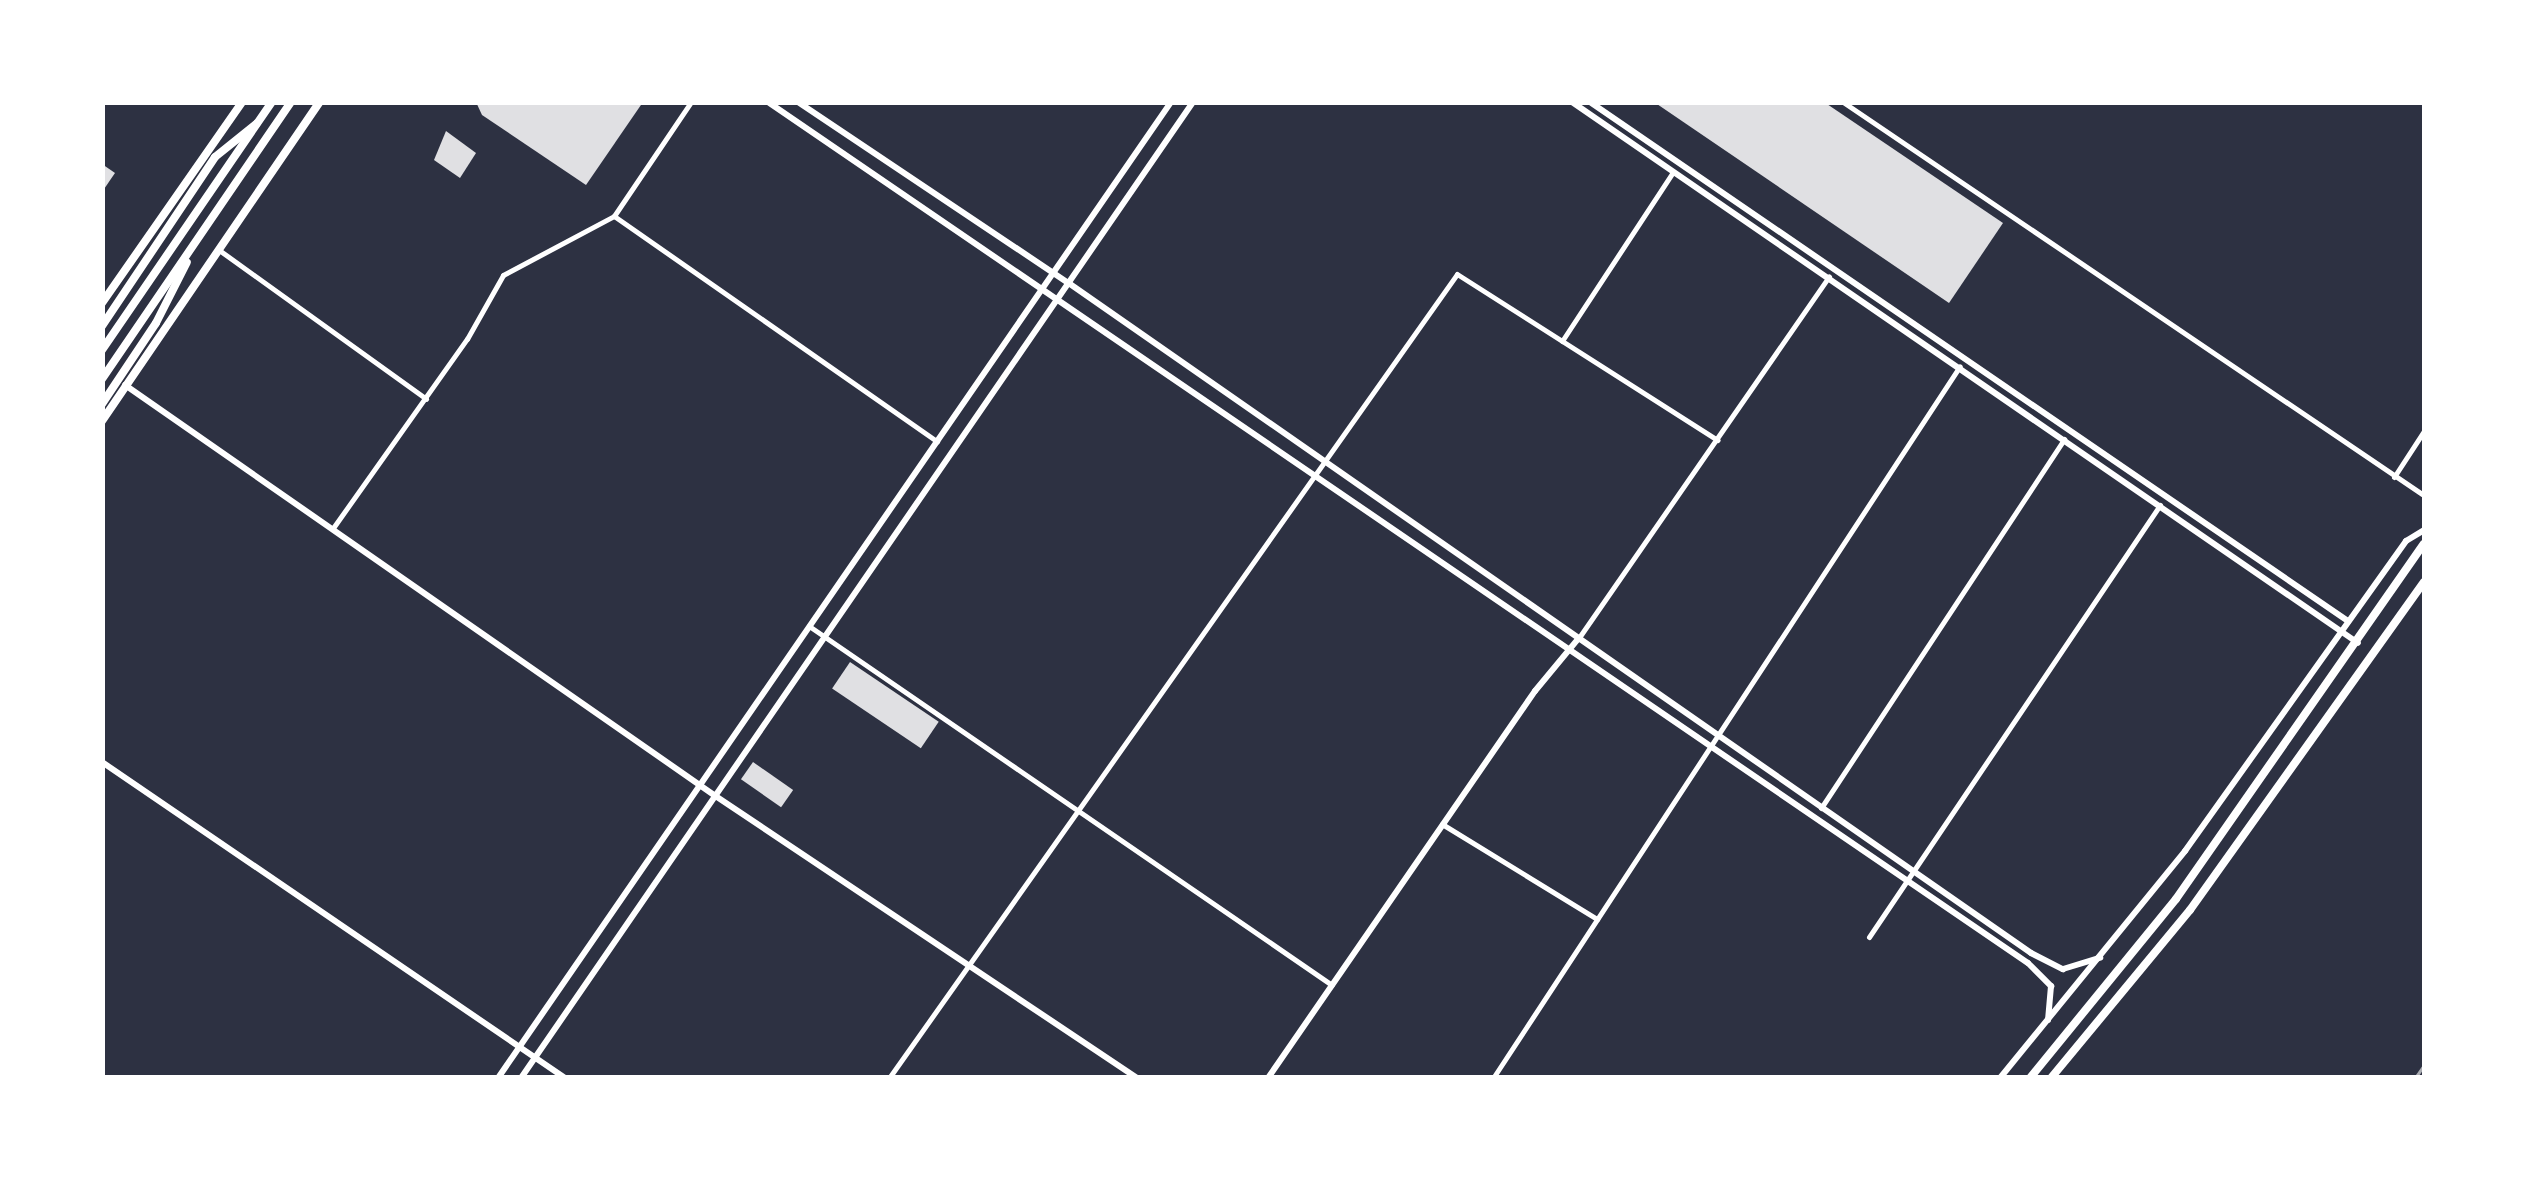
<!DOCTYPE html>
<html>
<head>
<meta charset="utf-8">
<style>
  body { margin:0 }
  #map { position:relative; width:2527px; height:1180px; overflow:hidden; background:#2d3142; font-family:"Varela Round",sans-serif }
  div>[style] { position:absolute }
  .building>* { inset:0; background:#e0e0e3; transform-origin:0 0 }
  .minor>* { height:5px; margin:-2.5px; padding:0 2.5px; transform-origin:2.5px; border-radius:2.5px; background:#fff }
  .tertiary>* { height:6px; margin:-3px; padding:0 3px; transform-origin:3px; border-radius:3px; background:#fff }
  .secondary>* { height:6px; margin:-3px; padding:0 3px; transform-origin:3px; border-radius:3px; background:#fff }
  .primary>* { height:8px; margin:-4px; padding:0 4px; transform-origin:4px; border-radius:4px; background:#fff }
  .trunk>* { height:8px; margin:-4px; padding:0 4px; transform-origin:4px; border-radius:4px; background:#fff }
  .rail>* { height:2.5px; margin:-1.25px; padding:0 1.25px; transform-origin:1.25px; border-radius:1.25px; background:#abadb3 }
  span { translate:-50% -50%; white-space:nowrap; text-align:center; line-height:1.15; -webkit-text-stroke:10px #fff; paint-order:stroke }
  .frame { position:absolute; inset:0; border:105px solid #fff; pointer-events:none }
</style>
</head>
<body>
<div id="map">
  <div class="building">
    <div style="clip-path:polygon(476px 102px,643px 102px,586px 185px,482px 115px)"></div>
    <div style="clip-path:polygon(1654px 102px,1824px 102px,2003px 223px,1949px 303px)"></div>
    <div style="clip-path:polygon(446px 131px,476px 153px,460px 178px,434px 160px)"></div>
    <div style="clip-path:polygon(102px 164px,115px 173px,102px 192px)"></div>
    <div style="left:850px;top:662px;width:107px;height:32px;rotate:34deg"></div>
    <div style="left:753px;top:762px;width:49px;height:21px;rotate:35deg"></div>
  </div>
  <div class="minor">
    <div style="left:1843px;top:102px;width:699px;rotate:34.1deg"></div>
    <div style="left:614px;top:216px;width:394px;rotate:34.9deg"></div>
    <div style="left:219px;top:250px;width:255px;rotate:35.7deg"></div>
    <div style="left:1562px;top:341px;width:202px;rotate:-56.7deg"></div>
    <div style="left:2394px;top:477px;width:55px;rotate:-56.9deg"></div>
    <div style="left:333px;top:528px;width:232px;rotate:-54.7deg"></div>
    <div style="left:467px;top:339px;width:73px;rotate:-60.6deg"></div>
    <div style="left:503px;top:275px;width:126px;rotate:-28deg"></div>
    <div style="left:614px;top:216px;width:138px;rotate:-56deg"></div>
    <div style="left:809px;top:626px;width:634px;rotate:34.47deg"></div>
    <div style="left:1578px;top:639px;width:441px;rotate:-55.3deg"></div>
    <div style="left:1821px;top:808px;width:442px;rotate:-56.6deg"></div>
    <div style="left:1442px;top:824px;width:182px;rotate:31.5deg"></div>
    <div style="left:1869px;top:937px;width:521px;rotate:-56.04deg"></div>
    <div style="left:889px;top:1078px;width:984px;rotate:-54.76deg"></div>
    <div style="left:1457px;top:274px;width:309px;rotate:32.5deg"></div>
    <div style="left:1493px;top:1078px;width:851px;rotate:-56.74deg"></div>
  </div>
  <div class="tertiary">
    <div style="left:768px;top:102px;width:1526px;rotate:34.35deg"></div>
    <div style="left:2028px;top:963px;width:33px;rotate:45deg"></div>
    <div style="left:2051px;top:986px;width:34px;rotate:95deg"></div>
    <div style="left:798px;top:102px;width:327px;rotate:33.8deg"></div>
    <div style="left:1070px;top:284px;width:1171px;rotate:34.84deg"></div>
    <div style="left:2031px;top:953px;width:36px;rotate:27deg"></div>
    <div style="left:2063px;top:969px;width:39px;rotate:-17deg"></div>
    <div style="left:1572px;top:102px;width:954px;rotate:34.54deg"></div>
    <div style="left:1590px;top:102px;width:919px;rotate:34.4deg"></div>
    <div style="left:125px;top:385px;width:718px;rotate:34.84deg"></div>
    <div style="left:714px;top:795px;width:509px;rotate:33.78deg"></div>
    <div style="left:102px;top:762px;width:561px;rotate:34.31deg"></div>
    <div style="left:1268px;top:1078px;width:470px;rotate:-55.4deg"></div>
    <div style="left:1535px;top:691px;width:67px;rotate:-50.4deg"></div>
    <div style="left:2000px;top:1078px;width:293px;rotate:-50.8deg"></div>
    <div style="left:2185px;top:851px;width:381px;rotate:-54.5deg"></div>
    <div style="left:2406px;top:541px;width:21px;rotate:-31deg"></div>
  </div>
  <div class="secondary">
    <div style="left:498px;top:1078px;width:1186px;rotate:-55.41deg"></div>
    <div style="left:521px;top:1078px;width:1185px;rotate:-55.45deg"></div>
  </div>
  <div class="primary">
    <div style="left:102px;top:303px;width:245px;rotate:-55.1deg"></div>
    <div style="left:102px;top:326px;width:203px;rotate:-56.2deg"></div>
    <div style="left:215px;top:157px;width:53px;rotate:-38.8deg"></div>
    <div style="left:102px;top:421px;width:386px;rotate:-55.7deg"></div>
  </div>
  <div class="trunk">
    <div style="left:102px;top:350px;width:301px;rotate:-55.6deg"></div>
    <div style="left:102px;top:379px;width:335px;rotate:-55.7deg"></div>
    <div style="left:102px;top:404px;width:97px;rotate:-56.3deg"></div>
    <div style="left:156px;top:323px;width:68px;rotate:-63.1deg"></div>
    <div style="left:2030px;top:1078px;width:231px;rotate:-50.8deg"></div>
    <div style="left:2176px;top:899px;width:433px;rotate:-55.1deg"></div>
    <div style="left:2051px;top:1078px;width:218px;rotate:-50.4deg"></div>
    <div style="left:2190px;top:910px;width:403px;rotate:-54.5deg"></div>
  </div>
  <div class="rail">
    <div style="left:2415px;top:1078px;width:16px;rotate:-55deg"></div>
  </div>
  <div class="frame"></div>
</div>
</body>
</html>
